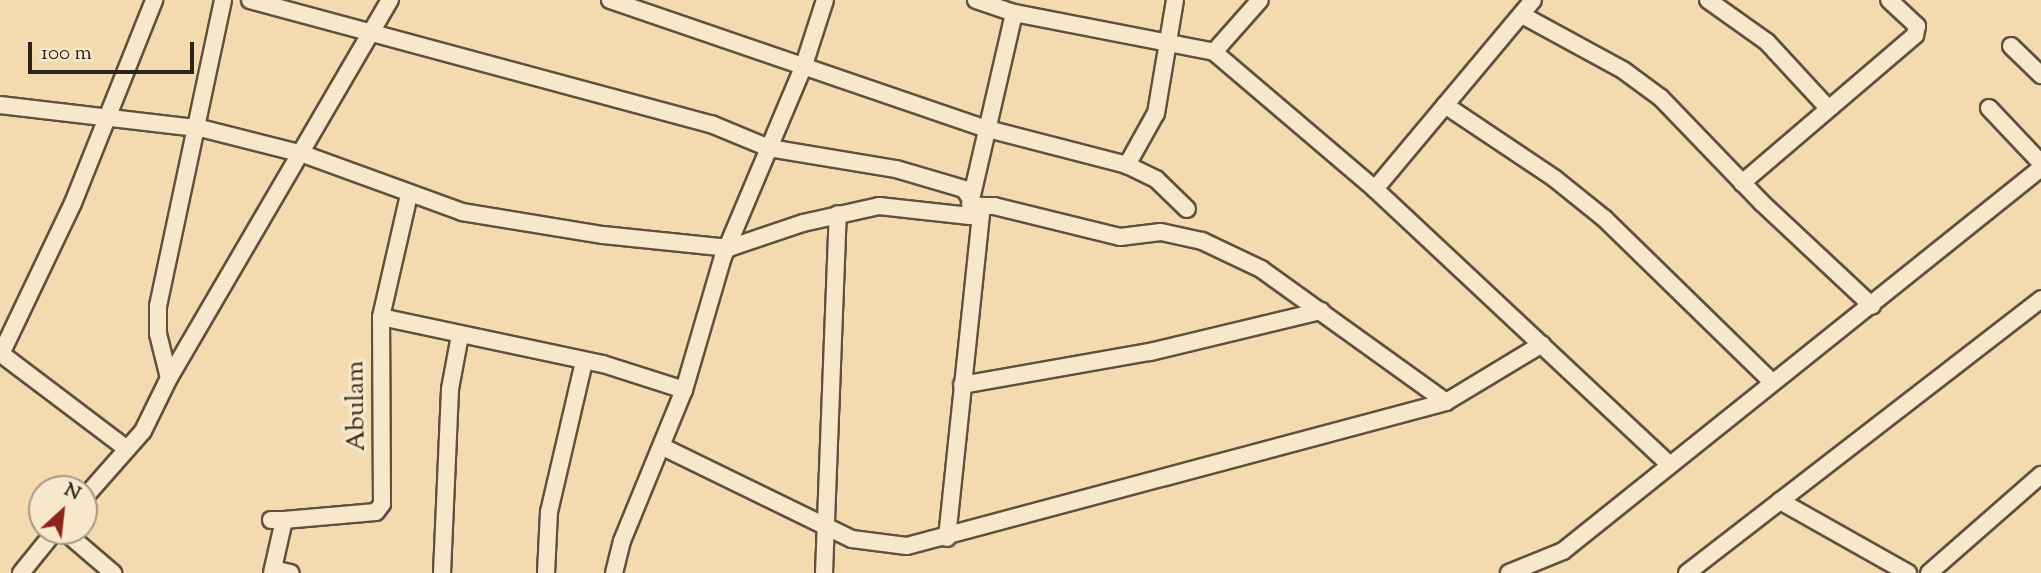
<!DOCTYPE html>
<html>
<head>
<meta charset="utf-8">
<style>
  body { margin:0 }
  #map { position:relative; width:2041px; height:573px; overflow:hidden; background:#f3daaf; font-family:"Sorts Mill Goudy",serif }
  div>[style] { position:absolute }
  .roads { filter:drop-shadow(2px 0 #5f513e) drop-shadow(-2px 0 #5f513e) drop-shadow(0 2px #5f513e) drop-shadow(0 -2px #5f513e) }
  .minor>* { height:16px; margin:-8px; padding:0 8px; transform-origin:8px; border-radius:8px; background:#f7e7cb }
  span { translate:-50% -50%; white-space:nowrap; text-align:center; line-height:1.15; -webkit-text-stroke:7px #f7e7cb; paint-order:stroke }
  .street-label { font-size:26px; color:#2e2319 }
  .north { position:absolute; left:28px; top:475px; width:70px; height:70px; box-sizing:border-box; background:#f7e7cb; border:2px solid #a79984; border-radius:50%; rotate:27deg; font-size:19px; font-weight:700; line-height:28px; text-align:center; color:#2e2319 }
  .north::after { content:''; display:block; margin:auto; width:24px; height:32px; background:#8f2418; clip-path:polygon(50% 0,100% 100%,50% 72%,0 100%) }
  .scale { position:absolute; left:28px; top:42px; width:166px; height:32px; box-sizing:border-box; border:4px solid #2e2319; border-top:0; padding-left:9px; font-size:21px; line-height:24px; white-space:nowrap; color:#2e2319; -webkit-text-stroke:5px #f7e7cb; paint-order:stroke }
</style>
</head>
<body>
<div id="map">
  <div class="roads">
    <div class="minor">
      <div style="left:250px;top:0;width:477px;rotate:15.1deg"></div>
      <div style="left:711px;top:124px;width:63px;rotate:22.5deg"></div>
      <div style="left:769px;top:148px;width:129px;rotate:9.4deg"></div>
      <div style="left:896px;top:169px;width:71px;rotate:16.4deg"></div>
      <div style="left:964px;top:189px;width:11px;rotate:56deg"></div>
      <div style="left:610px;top:0;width:395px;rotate:18.9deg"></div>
      <div style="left:984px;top:128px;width:148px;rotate:14.5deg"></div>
      <div style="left:976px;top:0;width:40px;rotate:18.9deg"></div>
      <div style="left:1014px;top:13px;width:204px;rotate:11deg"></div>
      <div style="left:1214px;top:52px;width:211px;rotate:40.4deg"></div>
      <div style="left:1375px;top:189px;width:403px;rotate:43.1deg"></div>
      <div style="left:1175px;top:0;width:115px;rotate:99.5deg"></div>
      <div style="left:1156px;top:113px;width:60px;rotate:119.1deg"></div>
      <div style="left:1127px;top:165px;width:32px;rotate:26deg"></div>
      <div style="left:1156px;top:179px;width:43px;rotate:44.1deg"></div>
      <div style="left:1708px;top:0;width:72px;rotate:35.4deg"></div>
      <div style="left:1767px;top:42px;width:88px;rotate:47.3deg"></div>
      <div style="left:1522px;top:15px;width:115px;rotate:28.6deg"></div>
      <div style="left:1623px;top:70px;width:47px;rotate:36.4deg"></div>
      <div style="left:1661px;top:98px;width:144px;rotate:46.1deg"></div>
      <div style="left:1761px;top:202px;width:152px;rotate:43.1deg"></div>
      <div style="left:2011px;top:46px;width:42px;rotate:44deg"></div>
      <div style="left:1214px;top:52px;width:69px;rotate:-48.5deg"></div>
      <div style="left:0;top:105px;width:205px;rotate:6.7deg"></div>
      <div style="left:204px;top:129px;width:102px;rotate:14.2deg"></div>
      <div style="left:303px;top:154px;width:169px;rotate:20deg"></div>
      <div style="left:462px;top:212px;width:143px;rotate:9.3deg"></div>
      <div style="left:603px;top:235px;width:127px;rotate:5.9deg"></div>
      <div style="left:729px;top:248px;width:78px;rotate:-18.7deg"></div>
      <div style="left:803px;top:223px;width:78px;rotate:-12.6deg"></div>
      <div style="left:879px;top:206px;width:91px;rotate:6.3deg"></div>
      <div style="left:969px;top:216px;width:16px;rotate:-38deg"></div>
      <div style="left:982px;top:206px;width:12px"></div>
      <div style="left:994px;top:206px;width:130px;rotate:13.8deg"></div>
      <div style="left:1120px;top:237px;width:41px;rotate:-7deg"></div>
      <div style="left:1161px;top:232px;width:42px;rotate:12.4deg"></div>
      <div style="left:1202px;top:241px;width:65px;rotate:25.4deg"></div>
      <div style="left:1261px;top:269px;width:228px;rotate:35.7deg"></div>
      <div style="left:1446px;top:402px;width:112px;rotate:-31.1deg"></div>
      <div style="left:1445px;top:105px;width:131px;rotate:33.8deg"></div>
      <div style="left:1554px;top:178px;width:65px;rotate:38.8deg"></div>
      <div style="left:1605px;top:219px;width:232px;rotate:44.3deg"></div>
      <div style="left:1989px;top:108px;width:76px;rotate:46.6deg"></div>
      <div style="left:1742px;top:183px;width:228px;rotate:-40.5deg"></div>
      <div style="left:1915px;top:35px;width:9px;rotate:-77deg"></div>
      <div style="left:1917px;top:26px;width:38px;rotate:-137deg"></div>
      <div style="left:1375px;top:189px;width:246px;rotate:-50.1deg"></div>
      <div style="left:970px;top:204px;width:196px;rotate:-77deg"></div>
      <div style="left:381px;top:317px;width:227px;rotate:12deg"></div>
      <div style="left:603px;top:364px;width:85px;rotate:17.8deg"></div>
      <div style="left:0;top:353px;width:159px;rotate:37.1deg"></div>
      <div style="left:1px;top:354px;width:167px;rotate:-64.5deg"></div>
      <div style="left:73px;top:203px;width:219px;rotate:-68.2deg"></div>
      <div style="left:169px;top:378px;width:45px;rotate:-104deg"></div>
      <div style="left:158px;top:334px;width:28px;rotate:-90deg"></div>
      <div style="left:158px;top:306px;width:313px;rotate:-78deg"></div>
      <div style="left:962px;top:385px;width:191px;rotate:-10deg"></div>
      <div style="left:1150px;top:352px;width:176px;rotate:-13.5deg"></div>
      <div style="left:663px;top:447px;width:210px;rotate:26deg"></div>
      <div style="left:852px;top:539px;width:55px;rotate:7.3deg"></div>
      <div style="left:907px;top:546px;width:558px;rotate:-14.96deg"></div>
      <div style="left:84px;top:498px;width:89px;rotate:-48.6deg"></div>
      <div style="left:143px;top:431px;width:59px;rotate:-63.9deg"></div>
      <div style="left:169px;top:378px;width:438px;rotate:-59.7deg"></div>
      <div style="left:1780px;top:501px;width:147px;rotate:29.4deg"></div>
      <div style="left:271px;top:520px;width:13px"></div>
      <div style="left:284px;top:520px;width:54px;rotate:102.8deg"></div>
      <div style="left:284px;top:520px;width:92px;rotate:-5deg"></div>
      <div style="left:376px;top:512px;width:10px;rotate:-53deg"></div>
      <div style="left:382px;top:504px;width:187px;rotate:-90.3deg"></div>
      <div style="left:381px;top:317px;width:125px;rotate:-77.1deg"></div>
      <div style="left:64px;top:531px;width:65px;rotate:40.6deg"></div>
      <div style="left:947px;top:538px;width:334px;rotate:-84deg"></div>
      <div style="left:273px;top:569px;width:18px;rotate:13deg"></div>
      <div style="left:21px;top:573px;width:54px;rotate:-51deg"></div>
      <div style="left:442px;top:573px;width:184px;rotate:-87.5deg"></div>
      <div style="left:450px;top:389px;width:55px;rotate:-79.5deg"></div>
      <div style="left:546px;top:573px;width:61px;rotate:-87.2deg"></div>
      <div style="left:549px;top:512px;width:154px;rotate:-76.9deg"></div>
      <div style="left:614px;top:573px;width:33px;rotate:-76deg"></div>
      <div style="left:622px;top:541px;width:163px;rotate:-67.7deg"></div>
      <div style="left:684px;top:390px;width:139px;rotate:-73.7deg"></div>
      <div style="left:723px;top:257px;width:205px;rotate:-67.1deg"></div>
      <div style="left:803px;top:68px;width:71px;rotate:-72.1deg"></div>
      <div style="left:824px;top:573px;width:359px;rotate:-87.8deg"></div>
      <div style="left:1509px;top:573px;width:58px;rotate:-22.2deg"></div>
      <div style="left:1563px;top:551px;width:613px;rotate:-38.7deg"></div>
      <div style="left:1687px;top:573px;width:448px;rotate:-37.7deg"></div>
      <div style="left:1929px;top:573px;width:149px;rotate:-41.2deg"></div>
    </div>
  </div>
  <div class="street-label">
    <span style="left:357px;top:406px;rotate:-91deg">Abulam</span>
  </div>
  <div class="north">N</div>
  <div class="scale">100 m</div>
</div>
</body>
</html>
